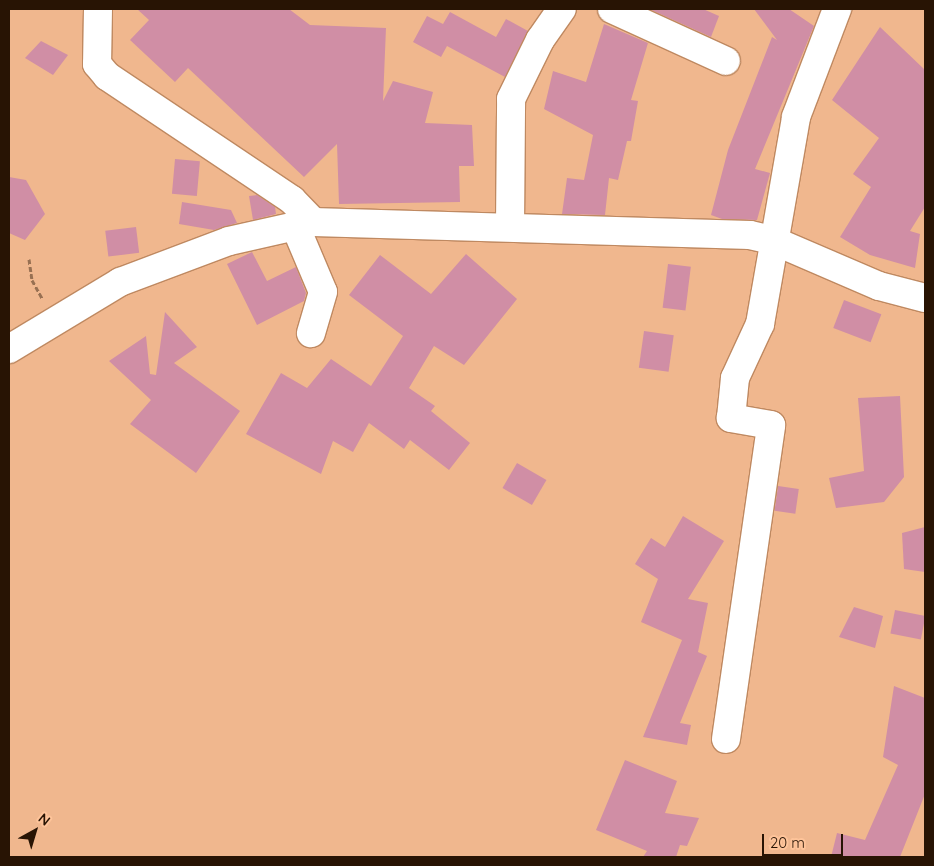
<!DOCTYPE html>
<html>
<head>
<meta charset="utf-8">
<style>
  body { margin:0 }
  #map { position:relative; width:934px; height:866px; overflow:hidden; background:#f0b78e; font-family:Quicksand,sans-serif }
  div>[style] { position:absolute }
  .building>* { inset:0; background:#d08ea5; transform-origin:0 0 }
  .path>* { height:3px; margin-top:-1.5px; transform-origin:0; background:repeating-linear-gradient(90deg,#987052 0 5px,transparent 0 7.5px) }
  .roads { filter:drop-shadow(1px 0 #bf8961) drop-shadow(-1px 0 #bf8961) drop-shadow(0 1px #bf8961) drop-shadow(0 -1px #bf8961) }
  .minor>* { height:28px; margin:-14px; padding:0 14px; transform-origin:14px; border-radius:14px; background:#fff }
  span { translate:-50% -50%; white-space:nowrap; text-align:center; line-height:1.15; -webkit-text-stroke:4px #fec49a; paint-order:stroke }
  .frame { position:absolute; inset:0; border:10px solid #281404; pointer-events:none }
  .north { position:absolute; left:10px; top:806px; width:50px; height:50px; -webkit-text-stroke:4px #fec49a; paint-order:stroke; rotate:39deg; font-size:14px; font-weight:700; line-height:20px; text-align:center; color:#281404 }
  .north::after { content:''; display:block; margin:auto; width:18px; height:22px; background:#281404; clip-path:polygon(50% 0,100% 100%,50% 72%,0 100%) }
  .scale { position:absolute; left:762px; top:834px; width:81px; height:22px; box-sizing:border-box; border:2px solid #281404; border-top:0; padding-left:6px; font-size:15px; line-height:18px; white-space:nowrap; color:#281404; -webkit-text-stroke:4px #fec49a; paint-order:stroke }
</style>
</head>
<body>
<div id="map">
  <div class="building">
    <div style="clip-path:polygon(137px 9px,289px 9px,310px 25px,386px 28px,383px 101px,393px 81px,433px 92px,425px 123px,472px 125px,474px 166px,459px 166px,460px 202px,339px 204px,337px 144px,304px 177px,188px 68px,175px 82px,130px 40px,149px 20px)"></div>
    <div style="clip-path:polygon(649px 9px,703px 9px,719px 16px,711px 37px)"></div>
    <div style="clip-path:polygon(754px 9px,789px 9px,814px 26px,755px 169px,770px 173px,757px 220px,722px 219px,711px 215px,728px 150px,772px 37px,777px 40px)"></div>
    <div style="clip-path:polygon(450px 12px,496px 37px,506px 19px,528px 31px,505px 77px,447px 46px,441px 57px,413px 42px,427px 16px,443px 24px)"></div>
    <div style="clip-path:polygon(604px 24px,648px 43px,631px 100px,638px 101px,631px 141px,627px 141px,618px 180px,609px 178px,605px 215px,562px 214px,567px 178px,584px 180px,593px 135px,544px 109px,553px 71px,586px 82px)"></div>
    <div style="clip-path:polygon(880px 27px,925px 70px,925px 207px,910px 231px,920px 234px,915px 268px,870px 255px,840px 237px,871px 187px,853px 174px,879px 138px,832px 100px)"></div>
    <div style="clip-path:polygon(41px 41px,68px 55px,53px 75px,25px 58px)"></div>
    <div style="left:175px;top:159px;width:25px;height:35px;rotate:5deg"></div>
    <div style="clip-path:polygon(9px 177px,26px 180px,45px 214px,25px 240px,9px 233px)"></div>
    <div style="clip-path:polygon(257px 195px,275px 207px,276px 214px,253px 220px,249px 196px)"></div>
    <div style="clip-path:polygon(182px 202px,231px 210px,237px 223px,214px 230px,179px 224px)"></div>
    <div style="left:136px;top:227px;width:26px;height:31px;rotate:83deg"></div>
    <div style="clip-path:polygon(252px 252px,267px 281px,296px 267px,306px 293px,304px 301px,257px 325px,227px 264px)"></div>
    <div style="clip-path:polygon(466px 254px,517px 299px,464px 365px,434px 346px,409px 388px,435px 406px,431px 411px,470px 443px,449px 470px,410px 440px,404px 449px,369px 423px,353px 452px,333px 441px,321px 474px,246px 434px,281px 373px,307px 388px,331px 359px,371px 386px,403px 336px,349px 295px,380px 255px,431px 294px)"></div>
    <div style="left:668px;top:264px;width:23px;height:44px;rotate:7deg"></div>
    <div style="left:844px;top:300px;width:40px;height:30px;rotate:21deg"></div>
    <div style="clip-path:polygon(165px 312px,197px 347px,174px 363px,240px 411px,196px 473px,130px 424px,151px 400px,109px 361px,146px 336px,150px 374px,156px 375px)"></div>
    <div style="left:644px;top:331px;width:30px;height:37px;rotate:8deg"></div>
    <div style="clip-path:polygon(900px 396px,904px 477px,884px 502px,836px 508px,829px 478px,864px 471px,858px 398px)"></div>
    <div style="left:517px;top:463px;width:34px;height:29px;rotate:30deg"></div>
    <div style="left:778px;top:486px;width:21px;height:25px;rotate:8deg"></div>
    <div style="clip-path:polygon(683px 516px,724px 541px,688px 599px,708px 603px,698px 652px,707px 656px,680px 723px,691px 725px,687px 745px,643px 737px,682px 640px,641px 622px,658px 579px,635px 564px,651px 538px,665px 547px)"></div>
    <div style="clip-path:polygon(925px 527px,925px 572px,904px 569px,902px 533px)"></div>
    <div style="clip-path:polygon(854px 607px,883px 616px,875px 648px,839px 637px)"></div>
    <div style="left:895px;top:610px;width:31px;height:24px;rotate:11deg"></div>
    <div style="clip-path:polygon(894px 686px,925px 698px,925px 794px,900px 857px,831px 857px,837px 833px,865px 840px,898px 765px,883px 757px)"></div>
    <div style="clip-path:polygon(625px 760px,677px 781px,665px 813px,699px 818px,687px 846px,680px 845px,676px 857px,643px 857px,647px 851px,596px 830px)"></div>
  </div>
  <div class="path">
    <div style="left:29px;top:259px;width:21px;rotate:82deg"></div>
    <div style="left:32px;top:280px;width:21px;rotate:61deg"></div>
  </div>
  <div class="roads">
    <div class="minor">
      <div style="left:98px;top:9px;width:55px;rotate:91deg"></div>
      <div style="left:97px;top:64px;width:16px;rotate:50deg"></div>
      <div style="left:107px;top:76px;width:223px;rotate:33.8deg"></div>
      <div style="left:292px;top:200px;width:30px;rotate:46deg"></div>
      <div style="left:612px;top:9px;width:125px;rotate:24.5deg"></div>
      <div style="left:510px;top:226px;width:127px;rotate:-89.5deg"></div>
      <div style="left:511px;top:99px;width:66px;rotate:-63.8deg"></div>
      <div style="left:540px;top:40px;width:38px;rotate:-55deg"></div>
      <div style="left:296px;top:228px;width:69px;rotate:67.1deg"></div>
      <div style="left:323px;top:292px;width:43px;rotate:106.3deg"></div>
      <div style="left:9px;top:349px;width:130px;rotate:-31.1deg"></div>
      <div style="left:120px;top:282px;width:116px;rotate:-20.6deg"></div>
      <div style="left:229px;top:241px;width:86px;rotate:-12.7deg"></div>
      <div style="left:313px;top:222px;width:437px;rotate:1.7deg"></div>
      <div style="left:750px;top:235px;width:23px;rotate:13deg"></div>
      <div style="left:772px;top:240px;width:116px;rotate:23.3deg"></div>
      <div style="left:879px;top:286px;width:48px;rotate:14.6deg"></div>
      <div style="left:726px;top:739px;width:317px;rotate:-81.8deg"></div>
      <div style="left:771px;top:425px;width:41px;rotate:-170.1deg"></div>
      <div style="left:731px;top:418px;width:40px;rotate:-84.3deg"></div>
      <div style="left:735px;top:378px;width:60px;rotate:-65.2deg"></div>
      <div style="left:760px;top:324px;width:210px;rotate:-80.1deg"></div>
      <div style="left:796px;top:117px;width:116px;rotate:-69.2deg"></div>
    </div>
  </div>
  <div class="frame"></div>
  <div class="north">N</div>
  <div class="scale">20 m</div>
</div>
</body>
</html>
